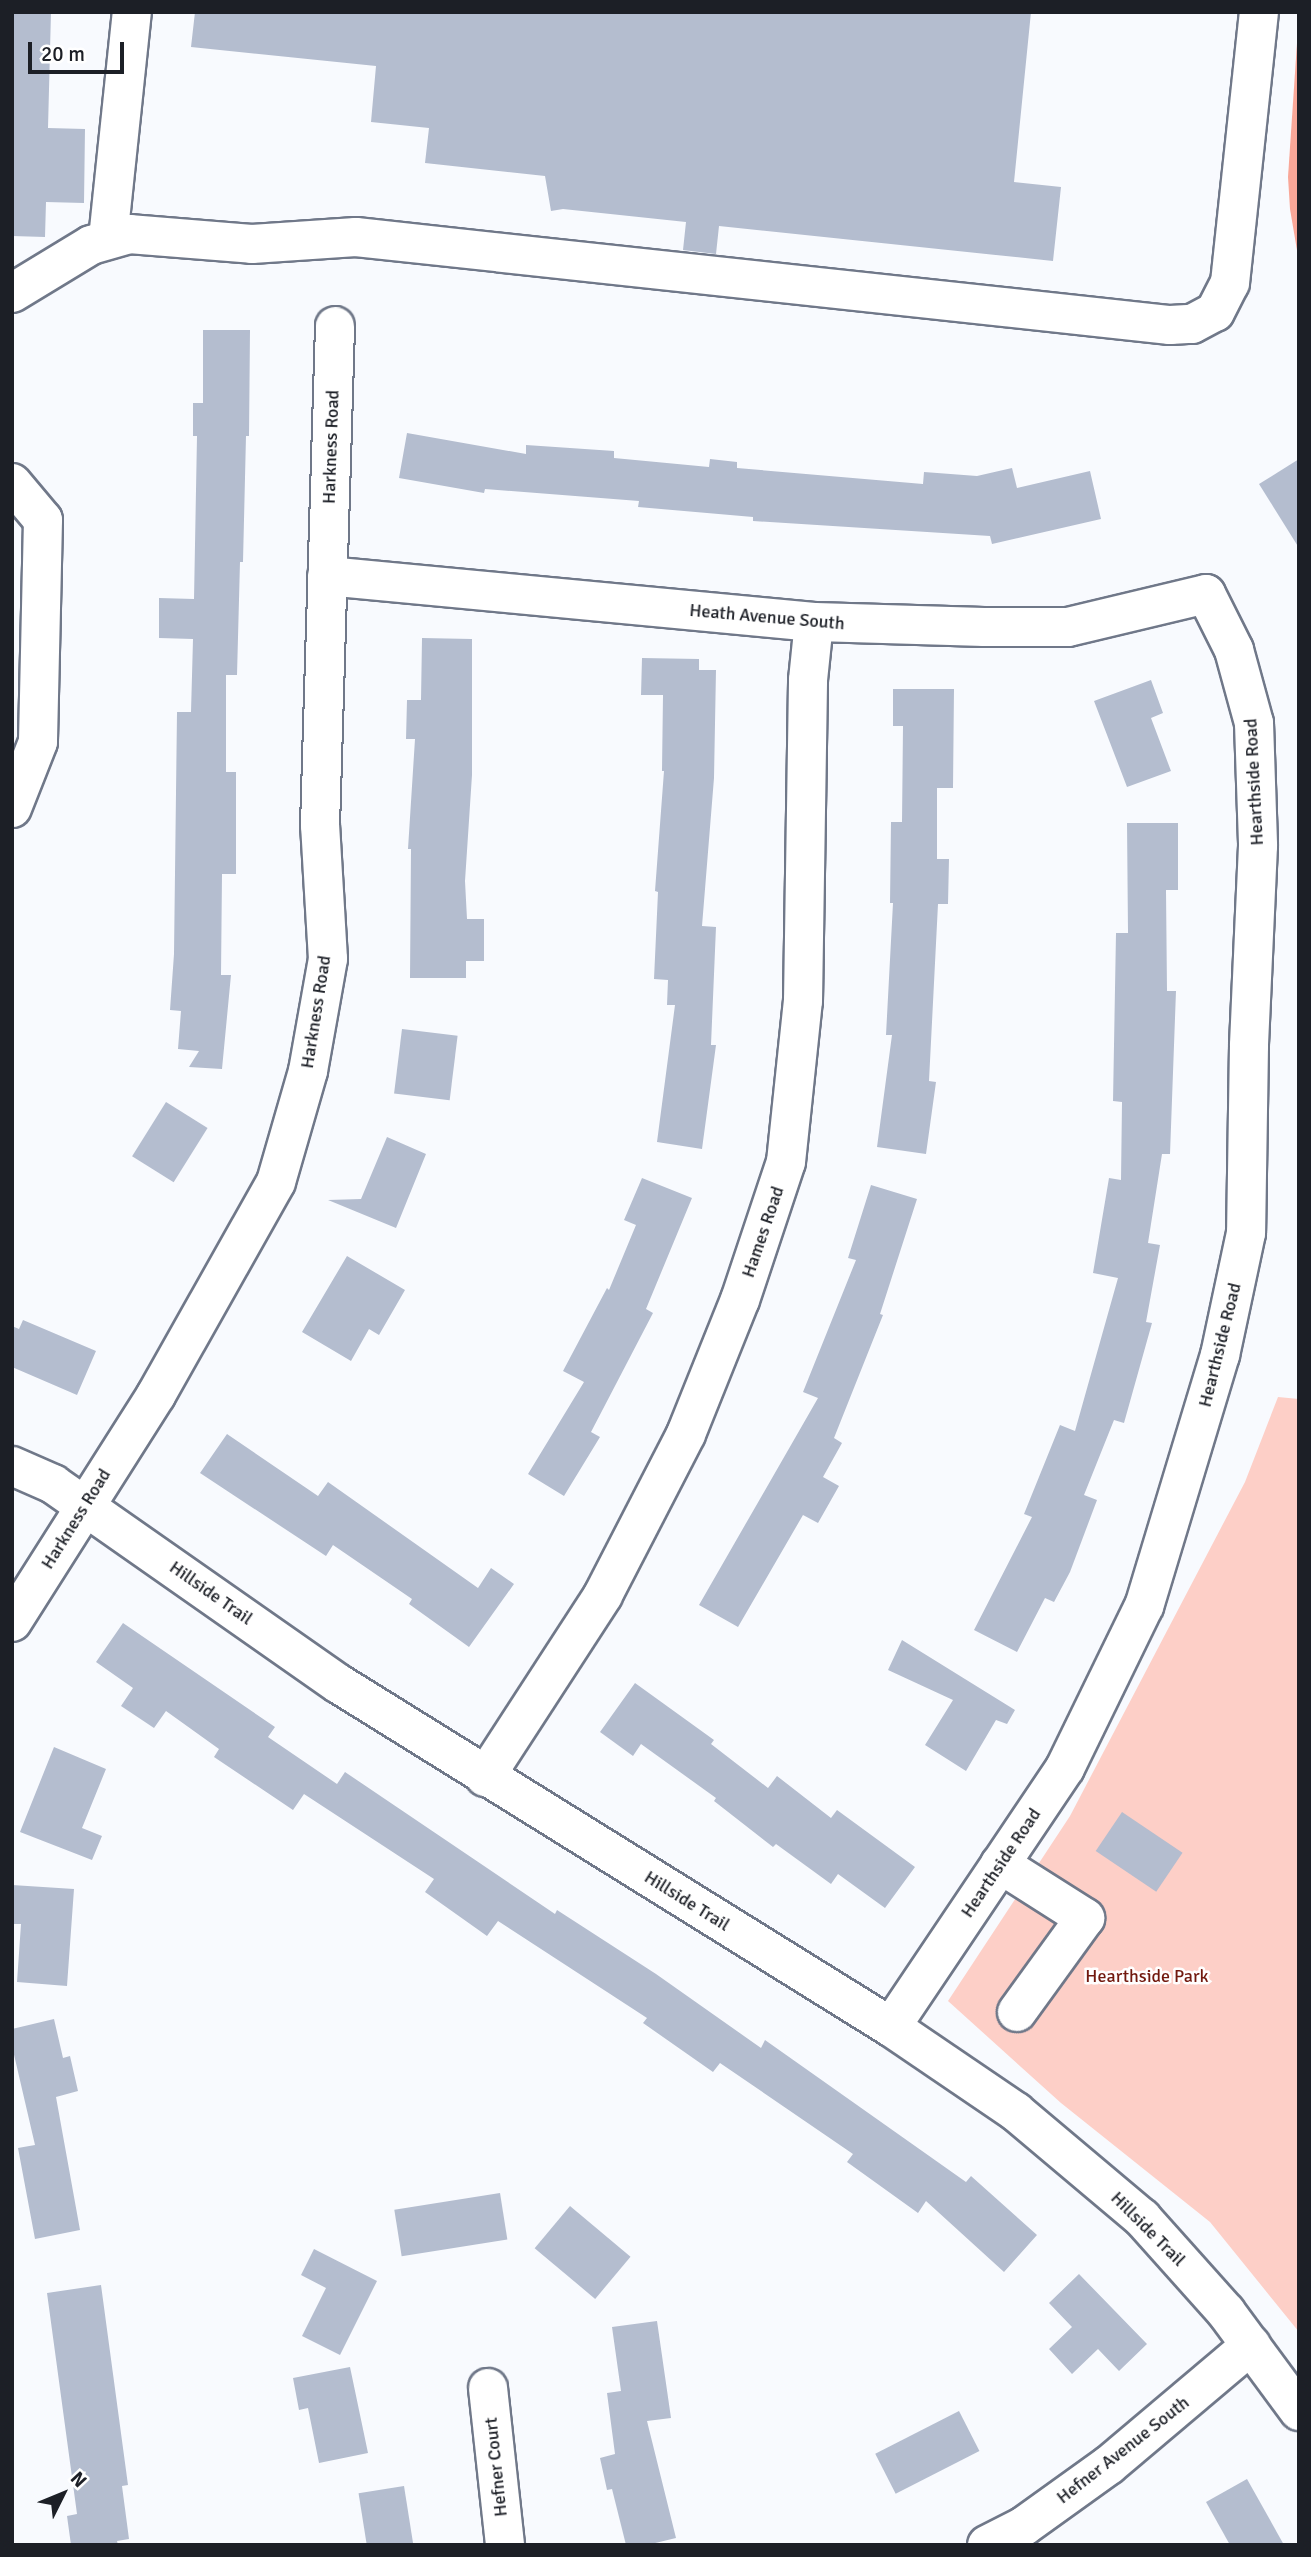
<!DOCTYPE html>
<html>
<head>
<meta charset="utf-8">
<style>
  body { margin:0 }
  #map { position:relative; width:1311px; height:2557px; overflow:hidden; background:#f8fafe; font-family:Signika,sans-serif }
  div>[style] { position:absolute }
  .green>* { inset:0; background:#fdcfc7 }
  .forest>* { inset:0; background:#f9a798 }
  .building>* { inset:0; background:#b4bdcf; transform-origin:0 0 }
  .roads { filter:drop-shadow(2px 0 #707889) drop-shadow(-2px 0 #707889) drop-shadow(0 2px #707889) drop-shadow(0 -2px #707889) }
  .minor>* { height:38px; margin:-19px; padding:0 19px; transform-origin:19px; border-radius:19px; background:#fff }
  span { translate:-50% -50%; white-space:nowrap; text-align:center; line-height:1.15; -webkit-text-stroke:5px #fff; paint-order:stroke }
  .street-label { font-size:18px; color:#1c1f26 }
  .park-label { font-size:18px; color:#72190e }
  .frame { position:absolute; inset:0; border:14px solid #1c1f26; pointer-events:none }
  .north { position:absolute; left:28px; top:2459px; width:70px; height:70px; -webkit-text-stroke:5px #fff; paint-order:stroke; rotate:47deg; font-size:19px; font-weight:700; line-height:28px; text-align:center; color:#1c1f26 }
  .north::after { content:''; display:block; margin:auto; width:24px; height:32px; background:#1c1f26; clip-path:polygon(50% 0,100% 100%,50% 72%,0 100%) }
  .scale { position:absolute; left:28px; top:42px; width:96px; height:32px; box-sizing:border-box; border:4px solid #1c1f26; border-top:0; padding-left:9px; font-size:21px; line-height:24px; white-space:nowrap; color:#1c1f26; -webkit-text-stroke:5px #fff; paint-order:stroke }
</style>
</head>
<body>
<div id="map">
  <div class="green">
    <div style="clip-path:polygon(1278px 1397px,1299px 1399px,1299px 2332px,1210px 2222px,1061px 2103px,948px 2001px,1070px 1816px,1245px 1482px)"></div>
  </div>
  <div class="forest">
    <div style="clip-path:polygon(1299px 13px,1299px 262px,1290px 209px,1288px 177px)"></div>
  </div>
  <div class="building">
    <div style="clip-path:polygon(12px 12px,51px 12px,48px 128px,85px 129px,84px 203px,46px 202px,45px 237px,12px 236px)"></div>
    <div style="clip-path:polygon(195px 12px,1031px 12px,1014px 182px,1061px 187px,1053px 261px,719px 226px,716px 254px,683px 250px,686px 222px,563px 209px,551px 211px,545px 176px,425px 163px,429px 128px,371px 122px,376px 66px,191px 47px)"></div>
    <div style="clip-path:polygon(203px 330px,250px 330px,249px 436px,246px 436px,243px 562px,240px 562px,237px 675px,226px 675px,226px 772px,236px 772px,236px 874px,222px 874px,221px 975px,231px 975px,222px 1069px,189px 1067px,199px 1051px,178px 1049px,181px 1011px,170px 1010px,174px 954px,177px 712px,191px 712px,193px 639px,159px 638px,159px 598px,194px 599px,197px 436px,193px 436px,193px 403px,203px 403px)"></div>
    <div style="clip-path:polygon(407px 433px,526px 454px,526px 445px,614px 451px,614px 458px,709px 467px,710px 459px,737px 462px,737px 468px,923px 484px,924px 472px,977px 476px,1012px 468px,1017px 488px,1090px 471px,1101px 519px,992px 544px,990px 536px,753px 521px,753px 517px,638px 507px,639px 501px,485px 489px,484px 493px,399px 478px)"></div>
    <div style="clip-path:polygon(1299px 459px,1299px 548px,1259px 484px)"></div>
    <div style="clip-path:polygon(422px 638px,472px 639px,472px 775px,465px 881px,467px 919px,484px 919px,484px 961px,466px 961px,466px 978px,410px 978px,411px 849px,408px 849px,415px 739px,406px 739px,407px 700px,421px 700px)"></div>
    <div style="clip-path:polygon(642px 658px,699px 659px,699px 670px,716px 670px,714px 778px,702px 926px,716px 927px,711px 1045px,716px 1045px,702px 1149px,657px 1142px,675px 1005px,667px 1005px,668px 980px,654px 979px,658px 892px,655px 891px,664px 771px,662px 771px,663px 695px,641px 695px)"></div>
    <div style="clip-path:polygon(1151px 680px,1163px 713px,1151px 718px,1171px 771px,1127px 787px,1094px 701px)"></div>
    <div style="clip-path:polygon(893px 689px,954px 689px,953px 788px,937px 788px,937px 859px,949px 859px,948px 904px,938px 904px,929px 1081px,936px 1082px,926px 1154px,877px 1147px,892px 1035px,886px 1035px,893px 903px,890px 903px,891px 822px,902px 822px,903px 726px,893px 726px)"></div>
    <div style="clip-path:polygon(1127px 823px,1178px 823px,1178px 890px,1166px 890px,1167px 991px,1176px 991px,1170px 1154px,1162px 1154px,1148px 1243px,1160px 1245px,1146px 1322px,1152px 1323px,1124px 1423px,1114px 1420px,1084px 1495px,1097px 1500px,1070px 1572px,1054px 1602px,1045px 1598px,1017px 1652px,974px 1630px,1032px 1517px,1024px 1514px,1060px 1425px,1075px 1431px,1118px 1278px,1093px 1273px,1109px 1178px,1121px 1180px,1122px 1102px,1113px 1101px,1116px 933px,1128px 933px)"></div>
    <div style="left:402px;top:1029px;width:56px;height:65px;rotate:7deg"></div>
    <div style="left:166px;top:1102px;width:49px;height:64px;rotate:32deg"></div>
    <div style="clip-path:polygon(387px 1137px,426px 1154px,396px 1228px,328px 1200px,361px 1199px)"></div>
    <div style="clip-path:polygon(642px 1178px,692px 1198px,646px 1309px,653px 1313px,591px 1432px,600px 1437px,564px 1496px,528px 1474px,584px 1382px,563px 1371px,607px 1288px,609px 1290px,636px 1225px,624px 1220px)"></div>
    <div style="clip-path:polygon(871px 1185px,917px 1199px,880px 1314px,883px 1315px,834px 1438px,842px 1443px,823px 1477px,839px 1486px,818px 1523px,803px 1515px,738px 1627px,699px 1605px,818px 1398px,803px 1392px,856px 1260px,848px 1258px)"></div>
    <div style="clip-path:polygon(347px 1256px,405px 1290px,379px 1335px,369px 1329px,351px 1361px,302px 1332px)"></div>
    <div style="clip-path:polygon(23px 1320px,96px 1351px,77px 1395px,12px 1367px,12px 1326px,19px 1329px)"></div>
    <div style="clip-path:polygon(227px 1434px,318px 1496px,328px 1482px,478px 1588px,491px 1568px,514px 1584px,469px 1647px,409px 1604px,412px 1599px,333px 1545px,326px 1556px,200px 1473px)"></div>
    <div style="clip-path:polygon(123px 1623px,275px 1727px,268px 1737px,337px 1784px,345px 1772px,555px 1914px,557px 1910px,656px 1974px,761px 2048px,765px 2040px,966px 2182px,971px 2176px,1037px 2235px,1004px 2272px,926px 2201px,918px 2213px,847px 2162px,853px 2154px,720px 2063px,713px 2072px,643px 2023px,647px 2018px,498px 1921px,487px 1936px,425px 1892px,434px 1879px,304px 1794px,293px 1810px,214px 1757px,219px 1749px,166px 1711px,154px 1728px,121px 1706px,133px 1688px,96px 1662px)"></div>
    <div style="clip-path:polygon(902px 1640px,1015px 1710px,1007px 1724px,996px 1720px,966px 1771px,925px 1745px,953px 1700px,888px 1670px)"></div>
    <div style="clip-path:polygon(635px 1683px,714px 1740px,711px 1744px,768px 1788px,777px 1776px,831px 1818px,837px 1810px,915px 1867px,885px 1908px,838px 1874px,831px 1884px,776px 1844px,773px 1847px,714px 1801px,716px 1798px,641px 1744px,633px 1756px,600px 1732px)"></div>
    <div style="clip-path:polygon(54px 1747px,106px 1769px,82px 1828px,102px 1836px,92px 1860px,20px 1832px)"></div>
    <div style="left:1122px;top:1812px;width:73px;height:47px;rotate:34deg"></div>
    <div style="clip-path:polygon(12px 1885px,74px 1889px,67px 1986px,17px 1982px,21px 1924px,12px 1924px)"></div>
    <div style="clip-path:polygon(54px 2019px,63px 2058px,70px 2056px,78px 2091px,56px 2097px,80px 2230px,35px 2239px,18px 2148px,35px 2145px,12px 2046px,12px 2029px)"></div>
    <div style="left:500px;top:2193px;width:47px;height:107px;rotate:81deg"></div>
    <div style="left:570px;top:2206px;width:79px;height:55px;rotate:40deg"></div>
    <div style="clip-path:polygon(314px 2249px,377px 2281px,340px 2355px,302px 2336px,326px 2288px,301px 2275px)"></div>
    <div style="clip-path:polygon(1079px 2274px,1147px 2344px,1119px 2371px,1098px 2349px,1072px 2374px,1049px 2349px,1072px 2327px,1049px 2303px)"></div>
    <div style="clip-path:polygon(101px 2285px,128px 2485px,122px 2486px,129px 2539px,117px 2541px,118px 2545px,71px 2545px,67px 2516px,77px 2514px,47px 2293px)"></div>
    <div style="clip-path:polygon(657px 2321px,671px 2418px,647px 2421px,676px 2538px,647px 2545px,626px 2545px,612px 2489px,607px 2490px,600px 2458px,615px 2454px,607px 2393px,621px 2391px,612px 2327px)"></div>
    <div style="clip-path:polygon(350px 2367px,368px 2453px,319px 2463px,308px 2408px,299px 2410px,293px 2378px)"></div>
    <div style="left:959px;top:2411px;width:45px;height:94px;rotate:63deg"></div>
    <div style="clip-path:polygon(1247px 2479px,1284px 2545px,1230px 2545px,1206px 2502px)"></div>
    <div style="left:404px;top:2486px;width:60px;height:46px;rotate:81deg"></div>
  </div>
  <div class="roads">
    <div class="minor">
      <div style="left:108px;top:239px;width:228px;rotate:-84deg"></div>
      <div style="left:12px;top:293px;width:92px;rotate:-31.3deg"></div>
      <div style="left:91px;top:245px;width:40px;rotate:-16deg"></div>
      <div style="left:129px;top:234px;width:123px;rotate:4.6deg"></div>
      <div style="left:252px;top:244px;width:104px;rotate:-3.9deg"></div>
      <div style="left:356px;top:237px;width:819px;rotate:6.17deg"></div>
      <div style="left:1170px;top:325px;width:22px;rotate:-3deg"></div>
      <div style="left:1192px;top:324px;width:26px;rotate:-28deg"></div>
      <div style="left:1215px;top:312px;width:33px;rotate:-63deg"></div>
      <div style="left:1230px;top:283px;width:273px;rotate:-83.9deg"></div>
      <div style="left:12px;top:483px;width:48px;rotate:50deg"></div>
      <div style="left:43px;top:520px;width:222px;rotate:91.3deg"></div>
      <div style="left:38px;top:742px;width:71px;rotate:111.5deg"></div>
      <div style="left:327px;top:576px;width:489px;rotate:5.4deg"></div>
      <div style="left:814px;top:622px;width:170px;rotate:1.7deg"></div>
      <div style="left:984px;top:627px;width:84px"></div>
      <div style="left:1068px;top:627px;width:142px;rotate:-13.4deg"></div>
      <div style="left:1206px;top:594px;width:63px;rotate:63.4deg"></div>
      <div style="left:1234px;top:650px;width:76px;rotate:74.7deg"></div>
      <div style="left:1254px;top:723px;width:123px;rotate:88.1deg"></div>
      <div style="left:1258px;top:846px;width:200px;rotate:92.6deg"></div>
      <div style="left:1249px;top:1046px;width:187px;rotate:90.9deg"></div>
      <div style="left:1246px;top:1233px;width:125px;rotate:102deg"></div>
      <div style="left:1220px;top:1355px;width:262px;rotate:106.8deg"></div>
      <div style="left:1144px;top:1606px;width:180px;rotate:116deg"></div>
      <div style="left:1065px;top:1768px;width:312px;rotate:123.9deg"></div>
      <div style="left:12px;top:1466px;width:45px;rotate:23.7deg"></div>
      <div style="left:53px;top:1484px;width:349px;rotate:35deg"></div>
      <div style="left:339px;top:1684px;width:650px;rotate:31.86deg"></div>
      <div style="left:891px;top:2027px;width:151px;rotate:34.2deg"></div>
      <div style="left:1016px;top:2112px;width:165px;rotate:40.1deg"></div>
      <div style="left:1142px;top:2218px;width:126px;rotate:48.2deg"></div>
      <div style="left:1226px;top:2312px;width:123px;rotate:53.6deg"></div>
      <div style="left:12px;top:1622px;width:269px;rotate:-57.6deg"></div>
      <div style="left:156px;top:1395px;width:244px;rotate:-60.6deg"></div>
      <div style="left:276px;top:1182px;width:116px;rotate:-73.9deg"></div>
      <div style="left:308px;top:1071px;width:114px;rotate:-79.9deg"></div>
      <div style="left:328px;top:959px;width:133px;rotate:-93.4deg"></div>
      <div style="left:320px;top:826px;width:500px;rotate:-88.28deg"></div>
      <div style="left:485px;top:1777px;width:217px;rotate:-57deg"></div>
      <div style="left:603px;top:1595px;width:181px;rotate:-62.7deg"></div>
      <div style="left:686px;top:1434px;width:144px;rotate:-68.1deg"></div>
      <div style="left:740px;top:1300px;width:145px;rotate:-71.6deg"></div>
      <div style="left:786px;top:1162px;width:162px;rotate:-84deg"></div>
      <div style="left:803px;top:1001px;width:321px;rotate:-89.1deg"></div>
      <div style="left:808px;top:680px;width:58px;rotate:-84.1deg"></div>
      <div style="left:1000px;top:1864px;width:101px;rotate:32.4deg"></div>
      <div style="left:1085px;top:1918px;width:116px;rotate:125.9deg"></div>
      <div style="left:488px;top:2388px;width:158px;rotate:83.8deg"></div>
      <div style="left:987px;top:2545px;width:42px;rotate:-27.2deg"></div>
      <div style="left:1024px;top:2526px;width:105px;rotate:-35.7deg"></div>
      <div style="left:1109px;top:2465px;width:186px;rotate:-40.2deg"></div>
    </div>
  </div>
  <div class="street-label">
    <span style="left:331px;top:447px;rotate:-88deg">Harkness Road</span>
    <span style="left:767px;top:617px;rotate:5deg">Heath Avenue South</span>
    <span style="left:1254px;top:782px;rotate:-93deg">Hearthside Road</span>
    <span style="left:316px;top:1012px;rotate:-81deg">Harkness Road</span>
    <span style="left:763px;top:1232px;rotate:-71deg">Hames Road</span>
    <span style="left:1220px;top:1345px;rotate:-76deg">Hearthside Road</span>
    <span style="left:76px;top:1519px;rotate:-58deg">Harkness Road</span>
    <span style="left:211px;top:1593px;rotate:35deg">Hillside Trail</span>
    <span style="left:1001px;top:1863px;rotate:-56deg">Hearthside Road</span>
    <span style="left:687px;top:1901px;rotate:32deg">Hillside Trail</span>
    <span style="left:1148px;top:2229px;rotate:45deg">Hillside Trail</span>
    <span style="left:1123px;top:2450px;rotate:-38deg">Hefner Avenue South</span>
    <span style="left:496px;top:2467px;rotate:-96deg">Hefner Court</span>
  </div>
  <div class="park-label">
    <span style="left:1147px;top:1976px">Hearthside Park</span>
  </div>
  <div class="frame"></div>
  <div class="north">N</div>
  <div class="scale">20 m</div>
</div>
</body>
</html>
